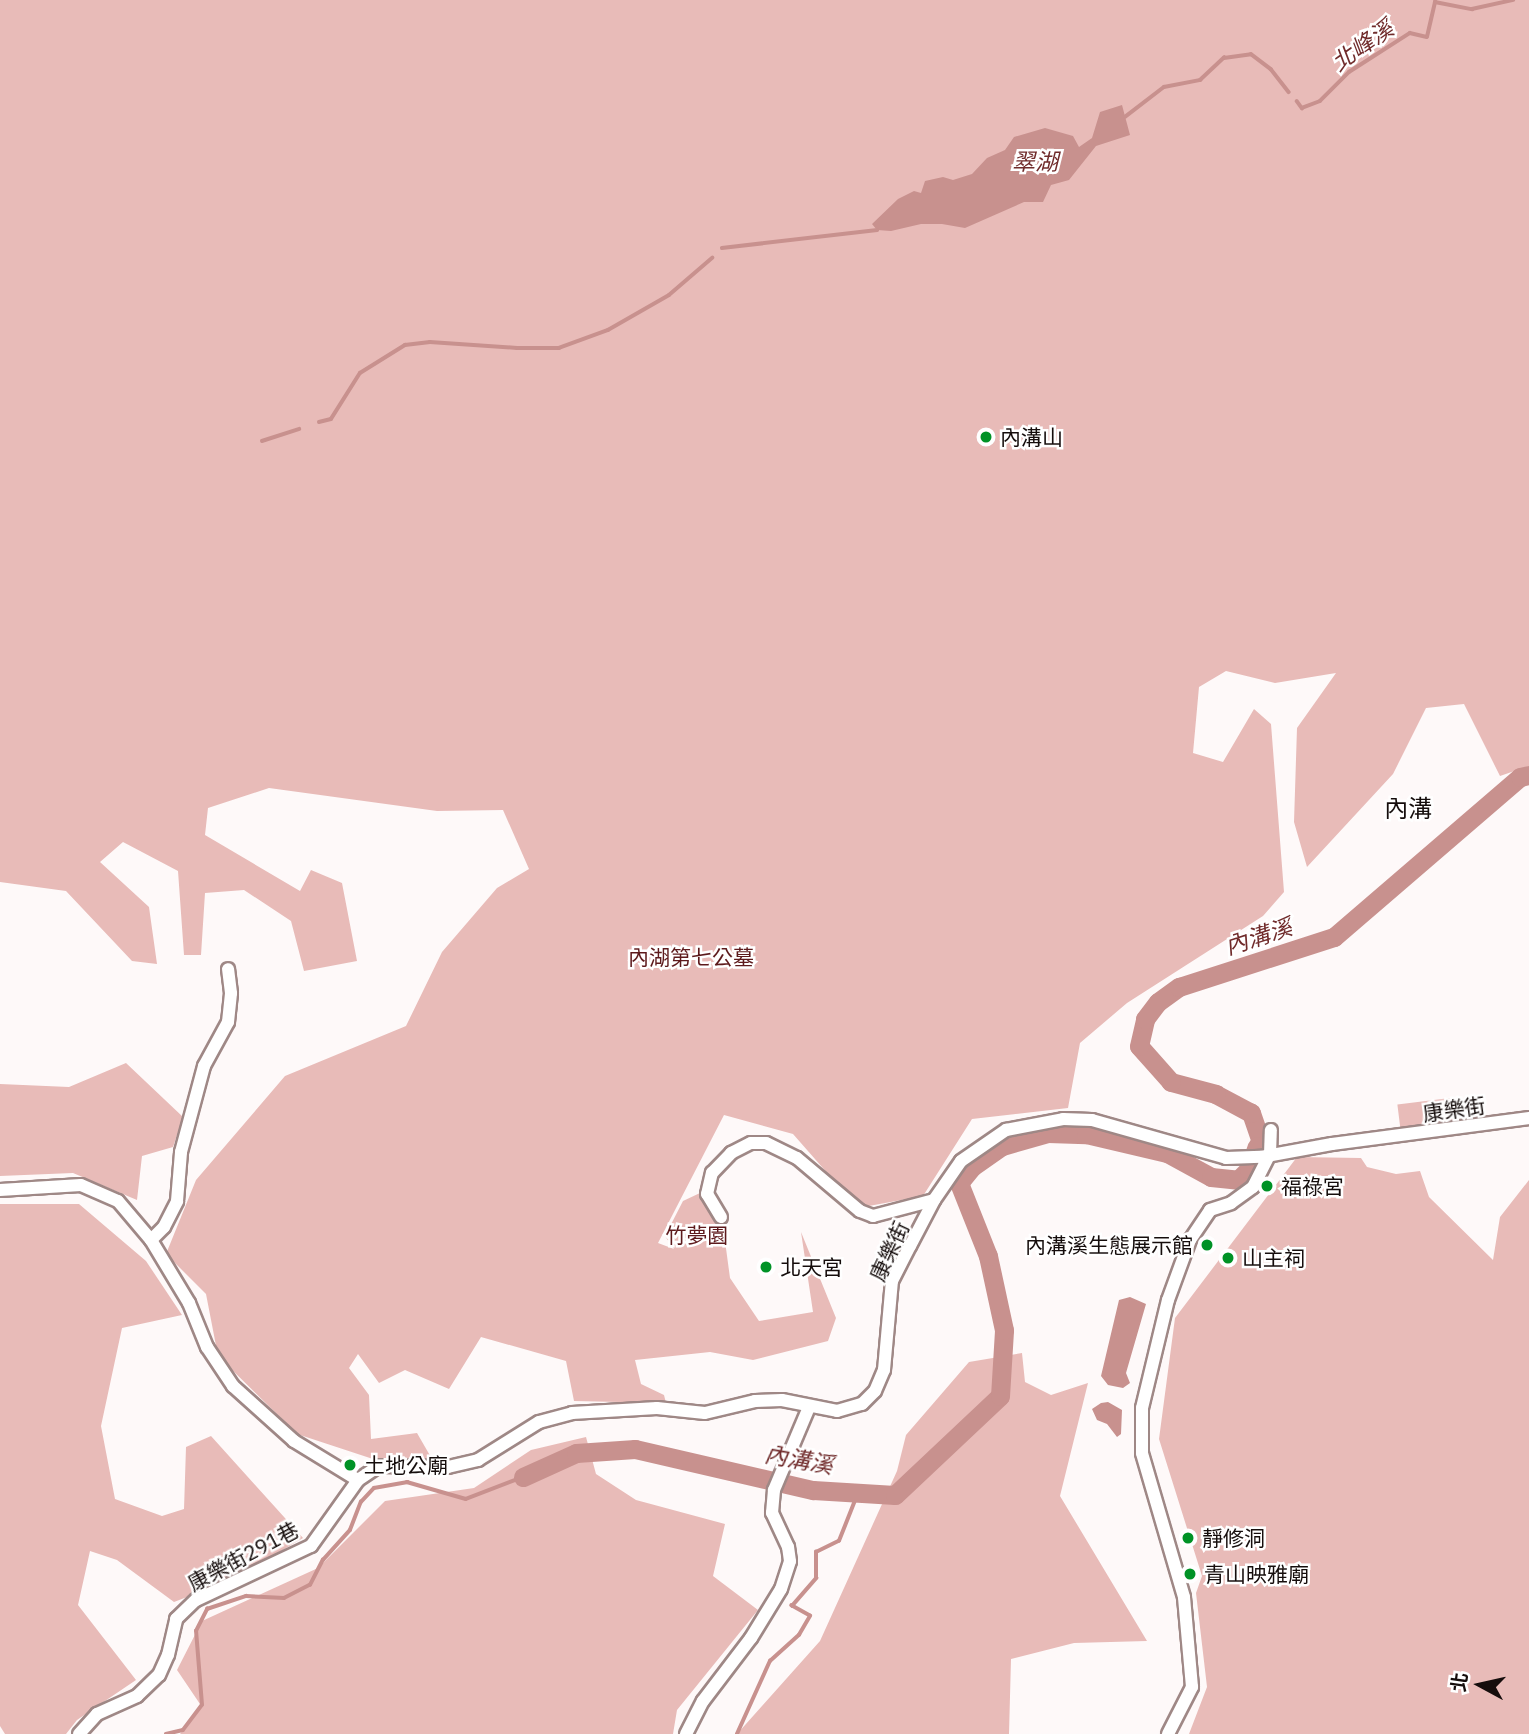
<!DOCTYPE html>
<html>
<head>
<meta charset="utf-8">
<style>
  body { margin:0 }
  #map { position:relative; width:1529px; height:1734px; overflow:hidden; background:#fef9f9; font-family:"IBM Plex Sans","Noto Sans TC",sans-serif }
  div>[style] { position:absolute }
  .green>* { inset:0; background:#e8bbb8; transform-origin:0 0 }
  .water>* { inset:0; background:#c8918e }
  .stream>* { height:3.5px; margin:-1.75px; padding:0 1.75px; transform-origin:1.75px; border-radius:1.75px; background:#c8918e }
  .river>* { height:19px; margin:-9.5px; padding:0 9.5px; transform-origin:9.5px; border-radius:9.5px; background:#c8918e }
  .roads { filter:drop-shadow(2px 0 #9f8886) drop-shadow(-2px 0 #9f8886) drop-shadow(0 2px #9f8886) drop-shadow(0 -2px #9f8886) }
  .minor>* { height:12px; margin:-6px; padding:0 6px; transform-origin:6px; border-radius:6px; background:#fff }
  .dots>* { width:19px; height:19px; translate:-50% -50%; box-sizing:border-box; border:4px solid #fff; border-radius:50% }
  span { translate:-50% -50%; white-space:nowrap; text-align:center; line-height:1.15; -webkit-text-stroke:5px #fff; paint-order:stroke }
  .poi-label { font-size:21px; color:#150d0c }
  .left { translate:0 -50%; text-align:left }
  .right { translate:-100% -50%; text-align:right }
  .park-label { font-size:21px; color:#5d1a1c }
  .street-label { font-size:21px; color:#150d0c }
  .water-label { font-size:23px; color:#702b2b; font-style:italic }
  .quarter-label { font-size:24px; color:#150d0c }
  .north { position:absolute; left:1445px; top:1650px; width:70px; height:70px; -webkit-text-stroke:5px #fff; paint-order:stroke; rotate:278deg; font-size:19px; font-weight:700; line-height:28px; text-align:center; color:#150d0c }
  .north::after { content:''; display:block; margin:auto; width:24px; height:32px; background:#150d0c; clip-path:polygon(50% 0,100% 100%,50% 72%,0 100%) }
</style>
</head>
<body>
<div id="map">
  <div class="green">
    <div style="clip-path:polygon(0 0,1529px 0,1529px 766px,1500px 776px,1464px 704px,1426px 708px,1393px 774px,1307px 867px,1294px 822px,1297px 728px,1336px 673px,1275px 683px,1226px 671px,1199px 687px,1193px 753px,1223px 762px,1254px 709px,1271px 724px,1284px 892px,1263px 916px,1127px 1003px,1080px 1043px,1068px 1108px,972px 1119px,923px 1196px,858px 1208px,793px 1134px,724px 1115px,658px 1243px,674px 1249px,665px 1236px,683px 1201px,700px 1193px,723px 1226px,730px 1278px,759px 1321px,813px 1312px,801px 1232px,836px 1318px,828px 1341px,753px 1360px,710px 1352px,635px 1360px,641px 1384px,664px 1395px,666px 1403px,574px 1401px,566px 1361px,481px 1337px,449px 1389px,405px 1370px,379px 1383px,358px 1354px,349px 1368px,369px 1395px,371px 1439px,417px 1433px,432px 1459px,376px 1460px,297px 1434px,218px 1356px,206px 1294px,166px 1254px,196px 1180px,285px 1076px,406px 1026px,442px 952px,497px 888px,529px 869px,503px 810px,437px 811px,269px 788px,208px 808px,205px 835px,300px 891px,311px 870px,342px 883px,357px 961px,304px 971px,291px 921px,244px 890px,205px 893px,201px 955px,184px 955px,178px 871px,123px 842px,100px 862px,149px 907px,157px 964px,132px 961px,66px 891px,0 882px)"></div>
    <div style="clip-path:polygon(126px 1063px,183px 1117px,173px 1147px,142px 1156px,137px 1200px,73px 1173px,0 1176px,0 1084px,69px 1087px)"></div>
    <div style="left:1450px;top:1098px;width:24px;height:53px;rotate:83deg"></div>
    <div style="clip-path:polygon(1297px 1157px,1361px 1158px,1367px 1167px,1396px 1174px,1420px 1171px,1429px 1197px,1493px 1260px,1500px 1217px,1529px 1180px,1529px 1734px,1189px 1734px,1207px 1687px,1196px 1593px,1202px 1576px,1159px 1439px,1175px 1318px)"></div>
    <div style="clip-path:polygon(0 1204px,79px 1204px,146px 1261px,182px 1315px,122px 1328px,101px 1426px,115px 1499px,162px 1516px,184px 1509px,186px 1447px,211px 1436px,303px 1538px,234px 1579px,174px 1602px,117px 1560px,90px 1551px,78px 1605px,136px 1680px,77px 1720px,66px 1734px,5px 1734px,0 1726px)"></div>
    <div style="clip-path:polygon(1022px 1353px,1025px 1382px,1051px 1395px,1088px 1383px,1060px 1496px,1147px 1641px,1074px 1643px,1011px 1659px,1009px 1734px,737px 1734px,820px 1641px,897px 1471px,906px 1435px,969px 1362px)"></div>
    <div style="clip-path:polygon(586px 1437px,596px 1474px,636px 1500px,725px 1524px,713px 1576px,758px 1610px,677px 1710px,673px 1734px,180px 1734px,202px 1707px,177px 1670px,202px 1621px,318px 1568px,385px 1501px,474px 1488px,531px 1450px)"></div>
  </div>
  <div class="water">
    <div style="clip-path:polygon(1122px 105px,1130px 135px,1096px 146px,1069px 180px,1051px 185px,1043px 202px,1024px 202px,965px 228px,942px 224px,921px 224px,891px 231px,877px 230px,872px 224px,898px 199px,914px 191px,921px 193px,925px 181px,943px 177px,953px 180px,972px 174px,987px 158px,1005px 150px,1014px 137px,1045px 128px,1073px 136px,1079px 147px,1092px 138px,1100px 112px)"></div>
    <div style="clip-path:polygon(1130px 1297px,1146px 1304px,1126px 1373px,1130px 1383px,1123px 1388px,1108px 1385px,1101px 1376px,1119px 1300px)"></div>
    <div style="clip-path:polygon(1108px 1402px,1122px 1410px,1121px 1434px,1117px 1437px,1107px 1424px,1097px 1420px,1092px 1409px,1101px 1403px)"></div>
  </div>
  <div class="stream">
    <div style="left:1297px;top:101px;width:9px;rotate:54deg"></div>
    <div style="left:1302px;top:108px;width:19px;rotate:-21deg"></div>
    <div style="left:1320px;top:101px;width:41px;rotate:-45deg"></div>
    <div style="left:1349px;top:72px;width:72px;rotate:-32.6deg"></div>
    <div style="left:1410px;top:33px;width:17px;rotate:13deg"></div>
    <div style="left:1427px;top:37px;width:36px;rotate:-77deg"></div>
    <div style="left:1435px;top:2px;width:38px;rotate:11deg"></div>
    <div style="left:1472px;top:9px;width:42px;rotate:-12.4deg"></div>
    <div style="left:1125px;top:117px;width:49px;rotate:-37.6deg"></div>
    <div style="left:1164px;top:87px;width:37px;rotate:-11deg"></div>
    <div style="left:1200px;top:80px;width:33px;rotate:-43deg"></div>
    <div style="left:1224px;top:58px;width:27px;rotate:-8deg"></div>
    <div style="left:1251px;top:54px;width:25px;rotate:37deg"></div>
    <div style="left:1271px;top:69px;width:29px;rotate:52deg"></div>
    <div style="left:722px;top:248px;width:156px;rotate:-6.6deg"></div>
    <div style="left:319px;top:422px;width:12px;rotate:-14deg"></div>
    <div style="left:331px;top:419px;width:54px;rotate:-57.8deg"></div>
    <div style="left:360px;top:373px;width:53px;rotate:-31.9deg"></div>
    <div style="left:405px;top:345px;width:25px;rotate:-7deg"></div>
    <div style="left:430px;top:342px;width:87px;rotate:3.9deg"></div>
    <div style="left:517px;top:348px;width:42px"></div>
    <div style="left:559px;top:348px;width:52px;rotate:-20.2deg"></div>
    <div style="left:608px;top:330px;width:70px;rotate:-29.8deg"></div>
    <div style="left:669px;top:295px;width:57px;rotate:-40.7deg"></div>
    <div style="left:262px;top:441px;width:39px;rotate:-18deg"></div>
    <div style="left:166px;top:1734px;width:17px;rotate:-13deg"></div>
    <div style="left:183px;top:1730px;width:31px;rotate:-53deg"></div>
    <div style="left:202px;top:1705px;width:74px;rotate:-94.6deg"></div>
    <div style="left:196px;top:1631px;width:25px;rotate:-63deg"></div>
    <div style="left:207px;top:1609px;width:41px;rotate:-18.4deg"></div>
    <div style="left:246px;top:1596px;width:38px;rotate:3deg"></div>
    <div style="left:284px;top:1598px;width:29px;rotate:-27deg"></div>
    <div style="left:310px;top:1585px;width:28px;rotate:-63deg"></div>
    <div style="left:323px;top:1560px;width:40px;rotate:-48deg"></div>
    <div style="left:350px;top:1530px;width:30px;rotate:-69deg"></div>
    <div style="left:361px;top:1502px;width:19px;rotate:-47deg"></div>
    <div style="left:374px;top:1488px;width:34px;rotate:-10deg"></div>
    <div style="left:407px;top:1482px;width:61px;rotate:16.1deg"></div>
    <div style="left:466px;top:1499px;width:61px;rotate:-21.1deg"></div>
    <div style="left:737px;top:1734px;width:80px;rotate:-65.7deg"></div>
    <div style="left:770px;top:1661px;width:39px;rotate:-42deg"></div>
    <div style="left:799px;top:1635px;width:22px;rotate:-60deg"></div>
    <div style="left:810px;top:1616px;width:21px;rotate:-151deg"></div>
    <div style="left:792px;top:1606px;width:37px;rotate:-49deg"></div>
    <div style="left:816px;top:1578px;width:26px;rotate:-90deg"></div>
    <div style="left:816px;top:1552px;width:25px;rotate:-26deg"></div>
    <div style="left:839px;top:1541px;width:52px;rotate:-68.4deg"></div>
  </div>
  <div class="river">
    <div style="left:1260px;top:1139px;width:28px;rotate:-109deg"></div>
    <div style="left:1251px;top:1113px;width:40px;rotate:-152deg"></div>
    <div style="left:1216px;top:1094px;width:47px;rotate:-165.1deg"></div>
    <div style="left:1171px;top:1082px;width:48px;rotate:-131.6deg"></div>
    <div style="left:1139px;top:1046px;width:28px;rotate:-77deg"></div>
    <div style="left:1145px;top:1019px;width:21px;rotate:-53deg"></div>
    <div style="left:1158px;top:1002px;width:26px;rotate:-36deg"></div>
    <div style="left:1179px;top:987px;width:163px;rotate:-17.9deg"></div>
    <div style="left:1334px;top:937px;width:245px;rotate:-40.7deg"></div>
    <div style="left:1520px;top:777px;width:9px;rotate:-13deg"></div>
    <div style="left:523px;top:1477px;width:58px;rotate:-24.4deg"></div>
    <div style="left:576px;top:1453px;width:59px;rotate:-3.9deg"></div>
    <div style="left:635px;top:1449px;width:183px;rotate:13deg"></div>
    <div style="left:813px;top:1490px;width:82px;rotate:3.5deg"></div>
    <div style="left:895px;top:1495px;width:144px;rotate:-43.3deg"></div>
    <div style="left:1000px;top:1396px;width:66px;rotate:-86.5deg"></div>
    <div style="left:1004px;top:1330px;width:76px;rotate:-102.2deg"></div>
    <div style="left:988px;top:1256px;width:79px;rotate:-111.7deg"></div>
    <div style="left:959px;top:1183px;width:21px;rotate:-51deg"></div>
    <div style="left:972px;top:1167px;width:37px;rotate:-35deg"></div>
    <div style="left:1002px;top:1146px;width:48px;rotate:-15.8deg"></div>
    <div style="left:1048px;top:1133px;width:38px;rotate:2deg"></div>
    <div style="left:1086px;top:1134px;width:83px;rotate:13.2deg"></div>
    <div style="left:1167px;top:1153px;width:50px;rotate:28.6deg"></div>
    <div style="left:1211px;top:1177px;width:27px;rotate:6deg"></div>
    <div style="left:1238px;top:1180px;width:16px;rotate:-45deg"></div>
    <div style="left:1249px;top:1169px;width:24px;rotate:-71deg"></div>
  </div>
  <div class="roads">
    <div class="minor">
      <div style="left:0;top:1190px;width:81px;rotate:-3.5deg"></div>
      <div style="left:81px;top:1185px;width:40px;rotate:23.4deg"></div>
      <div style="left:118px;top:1201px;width:51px;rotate:49.8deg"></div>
      <div style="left:151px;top:1240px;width:74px;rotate:58.9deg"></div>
      <div style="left:189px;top:1303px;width:48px;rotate:67.8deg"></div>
      <div style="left:207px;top:1347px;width:47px;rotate:56.3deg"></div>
      <div style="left:233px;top:1386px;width:82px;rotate:42deg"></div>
      <div style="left:294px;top:1441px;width:75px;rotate:31.4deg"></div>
      <div style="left:721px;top:1217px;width:27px;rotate:-121deg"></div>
      <div style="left:707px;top:1194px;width:22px;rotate:-77deg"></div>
      <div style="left:712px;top:1173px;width:28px;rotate:-46deg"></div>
      <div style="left:731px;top:1153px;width:22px;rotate:-27deg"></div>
      <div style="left:751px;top:1143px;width:15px"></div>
      <div style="left:766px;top:1143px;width:34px;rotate:26deg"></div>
      <div style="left:797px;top:1158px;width:82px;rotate:40.1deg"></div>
      <div style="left:860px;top:1211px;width:14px;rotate:21deg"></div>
      <div style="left:873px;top:1216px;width:63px;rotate:-14.7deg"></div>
      <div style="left:151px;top:1240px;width:18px;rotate:-45deg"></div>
      <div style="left:164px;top:1227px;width:29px;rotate:-63deg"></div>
      <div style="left:177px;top:1201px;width:49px;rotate:-85.3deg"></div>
      <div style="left:181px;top:1152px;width:89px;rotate:-75deg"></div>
      <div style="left:204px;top:1066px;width:50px;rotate:-61.4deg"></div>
      <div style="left:228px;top:1022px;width:29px;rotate:-84deg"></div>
      <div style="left:231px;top:993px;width:24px;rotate:-97deg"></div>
      <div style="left:79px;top:1734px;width:27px;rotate:-48deg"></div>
      <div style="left:97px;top:1714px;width:44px;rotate:-24.2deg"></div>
      <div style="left:137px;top:1696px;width:30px;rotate:-44deg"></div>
      <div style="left:159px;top:1675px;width:22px;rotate:-66deg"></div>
      <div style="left:168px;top:1655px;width:37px;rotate:-77deg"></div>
      <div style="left:176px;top:1619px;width:28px;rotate:-44deg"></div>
      <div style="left:196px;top:1600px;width:127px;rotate:-25.2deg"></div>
      <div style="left:311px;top:1546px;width:81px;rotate:-54.5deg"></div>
      <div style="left:358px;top:1480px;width:25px;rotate:-34deg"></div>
      <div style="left:379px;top:1466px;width:69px;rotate:0.8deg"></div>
      <div style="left:448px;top:1467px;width:31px;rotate:-13deg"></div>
      <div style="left:478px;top:1460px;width:72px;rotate:-31.9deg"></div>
      <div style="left:539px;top:1422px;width:34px;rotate:-15deg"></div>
      <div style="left:572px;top:1413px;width:85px;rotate:-3.4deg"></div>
      <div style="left:657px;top:1408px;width:48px;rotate:5.9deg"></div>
      <div style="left:705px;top:1413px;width:51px;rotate:-13.5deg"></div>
      <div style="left:755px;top:1401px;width:27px;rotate:-2deg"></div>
      <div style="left:782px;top:1400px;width:56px;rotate:11.3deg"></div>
      <div style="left:837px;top:1411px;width:26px;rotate:-16deg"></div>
      <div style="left:862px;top:1404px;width:18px;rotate:-45deg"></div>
      <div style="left:875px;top:1391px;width:23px;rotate:-67deg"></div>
      <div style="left:884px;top:1370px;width:89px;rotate:-84.9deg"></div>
      <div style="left:892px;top:1281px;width:39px;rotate:-63deg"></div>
      <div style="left:910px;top:1246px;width:52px;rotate:-62.4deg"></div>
      <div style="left:934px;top:1200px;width:47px;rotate:-55.3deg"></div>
      <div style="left:961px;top:1161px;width:55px;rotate:-34.6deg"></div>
      <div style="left:1006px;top:1130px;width:58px;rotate:-10.9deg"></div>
      <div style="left:1063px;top:1119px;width:29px;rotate:2deg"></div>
      <div style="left:1092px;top:1120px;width:139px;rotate:15.8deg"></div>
      <div style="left:1226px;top:1158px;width:35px;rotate:-2deg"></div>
      <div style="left:1261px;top:1157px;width:72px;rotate:-10.4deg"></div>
      <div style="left:1332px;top:1144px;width:199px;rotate:-7.5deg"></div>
      <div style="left:686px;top:1734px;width:37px;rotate:-63deg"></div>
      <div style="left:703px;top:1701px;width:79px;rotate:-52.7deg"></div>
      <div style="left:751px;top:1638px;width:57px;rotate:-58.5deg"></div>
      <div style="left:781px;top:1589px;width:29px;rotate:-72deg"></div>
      <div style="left:790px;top:1561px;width:14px;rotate:-98deg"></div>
      <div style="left:788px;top:1547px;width:38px;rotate:-115deg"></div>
      <div style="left:772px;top:1513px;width:23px;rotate:-85deg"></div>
      <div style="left:774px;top:1490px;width:90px;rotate:-67.1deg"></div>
      <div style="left:1168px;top:1734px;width:53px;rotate:-62.9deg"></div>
      <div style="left:1192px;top:1687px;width:90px;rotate:-95.1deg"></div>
      <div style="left:1184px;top:1597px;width:150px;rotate:-106.3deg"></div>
      <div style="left:1142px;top:1453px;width:45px;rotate:-90deg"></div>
      <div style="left:1142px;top:1408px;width:111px;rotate:-76.5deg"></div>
      <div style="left:1168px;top:1300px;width:64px;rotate:-69.9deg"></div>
      <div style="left:1190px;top:1240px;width:36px;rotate:-56deg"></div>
      <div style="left:1210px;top:1210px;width:22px;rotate:-18deg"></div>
      <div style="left:1231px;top:1203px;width:27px;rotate:-36deg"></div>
      <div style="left:1253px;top:1187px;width:37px;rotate:-63deg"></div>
      <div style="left:1270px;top:1154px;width:24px;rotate:-88deg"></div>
    </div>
  </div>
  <div class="dots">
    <div style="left:986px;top:437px;background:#009226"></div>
    <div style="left:1267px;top:1186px;background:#009226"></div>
    <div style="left:1207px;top:1245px;background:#009226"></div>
    <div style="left:1228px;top:1258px;background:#009226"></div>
    <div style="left:766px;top:1267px;background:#009226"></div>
    <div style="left:350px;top:1465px;background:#009226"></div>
    <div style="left:1188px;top:1538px;background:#009226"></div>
    <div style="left:1190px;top:1574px;background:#009226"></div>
  </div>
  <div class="poi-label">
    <span class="left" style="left:1000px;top:437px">內溝山</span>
    <span class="left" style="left:1281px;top:1186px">福祿宮</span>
    <span class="right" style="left:1193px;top:1245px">內溝溪生態展示館</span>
    <span class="left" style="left:1242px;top:1258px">山主祠</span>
    <span class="left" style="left:780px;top:1267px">北天宮</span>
    <span class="left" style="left:364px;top:1465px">土地公廟</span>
    <span class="left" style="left:1202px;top:1538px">靜修洞</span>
    <span class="left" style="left:1204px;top:1574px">青山映雅廟</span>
  </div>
  <div class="park-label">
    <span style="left:691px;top:957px">內湖第七公墓</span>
    <span style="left:697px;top:1235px">竹夢園</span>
  </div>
  <div class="street-label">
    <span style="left:1454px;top:1109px;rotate:-8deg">康樂街</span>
    <span style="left:889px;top:1251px;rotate:-65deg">康樂街</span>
    <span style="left:243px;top:1556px;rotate:-28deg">康樂街291巷</span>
  </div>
  <div class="water-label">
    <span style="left:1362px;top:45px;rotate:-35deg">北峰溪</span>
    <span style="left:1035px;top:161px">翠湖</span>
    <span style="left:1258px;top:936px;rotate:-18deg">內溝溪</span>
    <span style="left:799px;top:1459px;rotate:10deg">內溝溪</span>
  </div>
  <div class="quarter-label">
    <span style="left:1408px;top:809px">內溝</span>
  </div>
  <div class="north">北</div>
</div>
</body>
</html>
